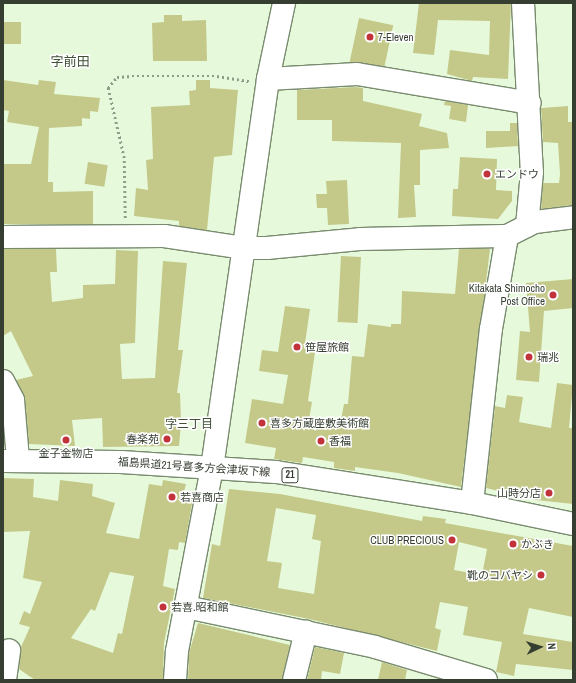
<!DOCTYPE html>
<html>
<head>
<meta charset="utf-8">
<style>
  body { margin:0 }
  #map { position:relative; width:576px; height:683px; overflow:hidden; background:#e6fadb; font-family:"Archivo Narrow","Noto Sans JP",sans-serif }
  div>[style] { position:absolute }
  .building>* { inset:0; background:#c4c98a; transform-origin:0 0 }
  .path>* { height:2.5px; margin-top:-1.25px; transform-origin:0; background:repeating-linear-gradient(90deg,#8f9d88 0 2px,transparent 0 5px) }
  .roads { filter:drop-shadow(1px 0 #798b6f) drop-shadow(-1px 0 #798b6f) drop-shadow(0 1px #798b6f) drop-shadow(0 -1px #798b6f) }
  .minor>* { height:22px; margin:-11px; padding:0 11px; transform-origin:11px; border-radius:11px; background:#fff }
  .major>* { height:22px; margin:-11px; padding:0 11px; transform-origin:11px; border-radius:11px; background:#fff }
  .dots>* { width:11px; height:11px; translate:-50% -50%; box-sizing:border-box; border:2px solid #fff; border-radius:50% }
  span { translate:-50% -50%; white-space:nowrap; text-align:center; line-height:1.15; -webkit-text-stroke:3px #fff; paint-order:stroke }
  .shield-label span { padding:1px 3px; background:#fff; border:1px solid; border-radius:3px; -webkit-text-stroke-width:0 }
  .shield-label { font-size:10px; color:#363e32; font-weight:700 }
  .poi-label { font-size:11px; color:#363e32 }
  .left { translate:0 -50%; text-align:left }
  .right { translate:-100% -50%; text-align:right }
  .street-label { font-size:11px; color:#363e32 }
  .neighbourhood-label { font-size:12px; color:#415138 }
  .quarter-label { font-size:13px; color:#415138 }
  .frame { position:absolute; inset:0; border:4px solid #363e32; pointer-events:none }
  .north { position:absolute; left:520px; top:627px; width:40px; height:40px; -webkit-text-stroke:3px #fff; paint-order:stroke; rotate:86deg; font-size:11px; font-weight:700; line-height:16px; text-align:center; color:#363e32 }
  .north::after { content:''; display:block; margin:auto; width:14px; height:18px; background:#363e32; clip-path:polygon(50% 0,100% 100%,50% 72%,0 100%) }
</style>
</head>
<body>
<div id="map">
  <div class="building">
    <div style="clip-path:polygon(419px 3px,511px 3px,508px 79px,473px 77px,472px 81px,447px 74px,450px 50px,489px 55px,490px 21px,438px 20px,434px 55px,413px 53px)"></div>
    <div style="clip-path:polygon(164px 15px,182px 15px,182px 21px,206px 20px,207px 61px,153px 61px,152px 23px,164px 22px)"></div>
    <div style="left:359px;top:18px;width:35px;height:45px;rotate:12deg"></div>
    <div style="left:4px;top:22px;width:17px;height:22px"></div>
    <div style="clip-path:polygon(3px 80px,38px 85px,39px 80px,56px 82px,54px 94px,100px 98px,98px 112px,90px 111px,90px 119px,82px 118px,82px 126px,49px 128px,48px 182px,53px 182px,53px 192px,93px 191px,93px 224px,4px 224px,4px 164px,31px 164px,39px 127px,7px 122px,9px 111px,3px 110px)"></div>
    <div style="clip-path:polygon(196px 80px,210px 80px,210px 88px,238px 90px,232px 155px,214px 157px,207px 230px,179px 226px,179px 221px,134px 216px,136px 188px,148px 190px,146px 160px,153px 159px,151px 107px,190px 105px,189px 91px,196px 90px)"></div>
    <div style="clip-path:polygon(356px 87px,363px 88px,363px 101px,422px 114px,419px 126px,447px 133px,449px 148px,420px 150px,420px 185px,414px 185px,416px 217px,398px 218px,401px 143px,332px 141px,332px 120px,297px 120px,297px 90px)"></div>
    <div style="clip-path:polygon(445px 101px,468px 105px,466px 122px,449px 119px,451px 106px,444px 105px)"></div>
    <div style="clip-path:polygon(568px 106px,568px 122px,573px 122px,573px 205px,541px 209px,543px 183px,559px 183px,560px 174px,558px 143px,543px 142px,541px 108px)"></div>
    <div style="clip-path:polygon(510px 123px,517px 123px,518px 146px,486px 148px,486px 131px,510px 131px)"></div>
    <div style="clip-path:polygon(460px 157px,497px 159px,496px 190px,512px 191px,512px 201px,498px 219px,452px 216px,453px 189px,458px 189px)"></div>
    <div style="left:88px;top:162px;width:20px;height:22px;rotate:9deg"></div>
    <div style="clip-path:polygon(347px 180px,349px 224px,328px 225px,327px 208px,317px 208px,316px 194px,327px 194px,326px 181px)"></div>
    <div style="clip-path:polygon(3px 249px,56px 249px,57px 272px,50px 272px,52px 302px,83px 298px,83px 285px,115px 284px,116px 250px,138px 251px,135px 343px,120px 344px,122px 379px,155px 378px,163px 261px,187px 263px,178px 350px,183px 350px,177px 393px,180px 393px,181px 423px,179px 446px,103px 447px,102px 418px,72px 420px,75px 446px,29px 444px,25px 399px,16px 380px,33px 376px,11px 331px,3px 336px)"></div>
    <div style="clip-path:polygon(459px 249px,490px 249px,461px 487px,398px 473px,355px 467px,355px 471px,334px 468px,334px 462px,303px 457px,302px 463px,274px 459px,276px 448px,245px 443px,252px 399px,283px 404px,288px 375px,259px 371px,262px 350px,278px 352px,285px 306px,310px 309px,305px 343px,316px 345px,308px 401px,312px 402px,309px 420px,340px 425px,344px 404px,348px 404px,352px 356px,364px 357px,368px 324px,391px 327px,391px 324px,401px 324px,402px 291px,455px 294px)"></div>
    <div style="left:341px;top:256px;width:20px;height:66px;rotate:3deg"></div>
    <div style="clip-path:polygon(573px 279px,573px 308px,544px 311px,539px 382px,516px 380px,520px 331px,530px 332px,526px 283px)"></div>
    <div style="clip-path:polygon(557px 383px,573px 385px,569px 428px,573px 428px,573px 504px,536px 500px,486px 488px,495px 406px,505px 408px,507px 395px,523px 397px,519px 422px,551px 428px)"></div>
    <div style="clip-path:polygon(evenodd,3px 478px,34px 479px,33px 497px,58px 501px,60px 480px,93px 484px,92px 496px,115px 503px,106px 533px,139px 539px,149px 484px,162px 486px,163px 480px,186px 484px,184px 492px,194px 493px,185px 543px,179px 542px,178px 550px,169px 549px,163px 586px,175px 589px,164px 643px,163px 680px,35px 680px,19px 669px,21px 647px,30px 627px,19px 624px,24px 611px,30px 614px,42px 582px,23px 578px,30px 531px,3px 532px,3px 478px,110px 572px,134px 576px,122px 634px,118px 633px,113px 653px,71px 638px,91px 609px,95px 611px,110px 572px)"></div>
    <div style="clip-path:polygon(evenodd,229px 489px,280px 494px,422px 521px,423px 516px,446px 519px,445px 523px,573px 546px,573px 617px,529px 608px,523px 634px,573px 642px,573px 670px,516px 664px,514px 676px,496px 672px,502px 642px,463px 635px,468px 607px,440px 602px,435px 628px,441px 630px,437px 651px,309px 619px,203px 598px,212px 544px,220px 546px,229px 489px,276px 508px,316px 515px,312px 539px,321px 541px,314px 594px,278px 588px,282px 563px,267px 561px,276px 508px,229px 489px,459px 542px,487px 549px,482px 575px,454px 570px,459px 542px)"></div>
    <div style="clip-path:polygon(198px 623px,290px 645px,282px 680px,188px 680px,189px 653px)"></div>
    <div style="clip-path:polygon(315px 647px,344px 653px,340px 674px,322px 671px,321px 680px,307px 680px)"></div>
    <div style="clip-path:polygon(382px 662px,407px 670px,405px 680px,378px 680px)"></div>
  </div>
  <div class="path">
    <div style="left:125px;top:218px;width:60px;rotate:-91deg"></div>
    <div style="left:124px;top:158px;width:72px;rotate:-102.9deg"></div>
    <div style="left:108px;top:88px;width:14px;rotate:-51deg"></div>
    <div style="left:117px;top:77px;width:15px;rotate:-4deg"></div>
    <div style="left:132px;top:76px;width:85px"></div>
    <div style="left:217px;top:76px;width:33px;rotate:9deg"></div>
  </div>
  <div class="roads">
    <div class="minor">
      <div style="left:523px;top:3px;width:169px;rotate:87deg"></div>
      <div style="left:532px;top:172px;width:54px;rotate:95.3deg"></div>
      <div style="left:268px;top:79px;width:89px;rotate:-3.2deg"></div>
      <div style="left:357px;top:74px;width:175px;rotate:9.5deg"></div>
      <div style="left:3px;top:237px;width:161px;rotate:-0.4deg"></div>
      <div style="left:164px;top:236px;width:80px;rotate:8.6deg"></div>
      <div style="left:243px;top:248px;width:24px"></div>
      <div style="left:267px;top:248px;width:93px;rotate:-5.5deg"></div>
      <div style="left:360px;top:239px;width:147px;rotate:-1.2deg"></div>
      <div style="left:507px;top:236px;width:31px;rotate:-27deg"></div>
      <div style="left:535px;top:222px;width:38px;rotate:-7deg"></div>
      <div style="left:3px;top:381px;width:21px;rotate:62deg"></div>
      <div style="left:13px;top:400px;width:60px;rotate:85.2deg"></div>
      <div style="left:472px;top:503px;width:175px;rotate:-83.8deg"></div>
      <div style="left:491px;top:329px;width:94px;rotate:-80.2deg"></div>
      <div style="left:186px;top:607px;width:193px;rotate:11.9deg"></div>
      <div style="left:375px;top:647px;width:116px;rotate:16.6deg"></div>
      <div style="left:5px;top:680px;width:30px;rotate:-82deg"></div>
      <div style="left:175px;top:680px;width:29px;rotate:-86deg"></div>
      <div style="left:177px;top:651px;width:186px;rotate:-79.2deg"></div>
      <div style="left:212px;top:468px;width:393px;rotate:-81.8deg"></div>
      <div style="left:268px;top:79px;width:78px;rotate:-78.1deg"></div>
      <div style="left:294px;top:680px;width:50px;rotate:-76.2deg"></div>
    </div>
    <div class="major">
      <div style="left:3px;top:461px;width:118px;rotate:0.5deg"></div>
      <div style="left:121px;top:462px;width:155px;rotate:3.7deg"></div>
      <div style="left:276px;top:472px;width:198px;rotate:9deg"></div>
      <div style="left:472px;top:503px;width:103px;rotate:11.7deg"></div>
    </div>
  </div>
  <div class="dots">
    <div style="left:370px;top:37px;background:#c2323a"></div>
    <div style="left:487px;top:174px;background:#c2323a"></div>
    <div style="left:553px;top:295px;background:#c2323a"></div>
    <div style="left:297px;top:347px;background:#c2323a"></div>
    <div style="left:529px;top:357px;background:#c2323a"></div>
    <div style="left:262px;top:423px;background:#c2323a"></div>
    <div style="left:167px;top:439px;background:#c2323a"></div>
    <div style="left:66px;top:440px;background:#c2323a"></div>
    <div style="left:321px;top:441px;background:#c2323a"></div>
    <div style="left:549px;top:493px;background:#c2323a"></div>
    <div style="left:172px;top:497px;background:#c2323a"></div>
    <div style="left:452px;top:540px;background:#c2323a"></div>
    <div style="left:513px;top:544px;background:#c2323a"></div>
    <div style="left:541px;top:575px;background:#c2323a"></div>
    <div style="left:163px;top:607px;background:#c2323a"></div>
  </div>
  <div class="shield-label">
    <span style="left:290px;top:475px">21</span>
  </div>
  <div class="poi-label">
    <span class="left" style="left:378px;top:37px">7-Eleven</span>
    <span class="left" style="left:495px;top:174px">エンドウ</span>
    <span class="right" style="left:545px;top:295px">Kitakata Shimocho<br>Post Office</span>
    <span class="left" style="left:305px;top:347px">笹屋旅館</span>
    <span class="left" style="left:537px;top:357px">瑞兆</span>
    <span class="left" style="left:270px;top:423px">喜多方蔵座敷美術館</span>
    <span class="right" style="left:159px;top:439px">春楽苑</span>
    <span class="left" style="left:329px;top:441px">香福</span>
    <span style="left:66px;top:453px">金子金物店</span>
    <span class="right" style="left:541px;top:493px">山時分店</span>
    <span class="left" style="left:180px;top:497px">若喜商店</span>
    <span class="right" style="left:444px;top:540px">CLUB PRECIOUS</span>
    <span class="left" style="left:521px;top:544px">かぶき</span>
    <span class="right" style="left:533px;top:575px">靴のコバヤシ</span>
    <span class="left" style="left:171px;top:607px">若喜.昭和館</span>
  </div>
  <div class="street-label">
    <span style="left:194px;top:467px;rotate:4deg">福島県道21号喜多方会津坂下線</span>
  </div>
  <div class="neighbourhood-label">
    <span style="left:189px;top:425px">字三丁目</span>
  </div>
  <div class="quarter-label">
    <span style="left:70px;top:62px">字前田</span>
  </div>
  <div class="frame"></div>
  <div class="north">N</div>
</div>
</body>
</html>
